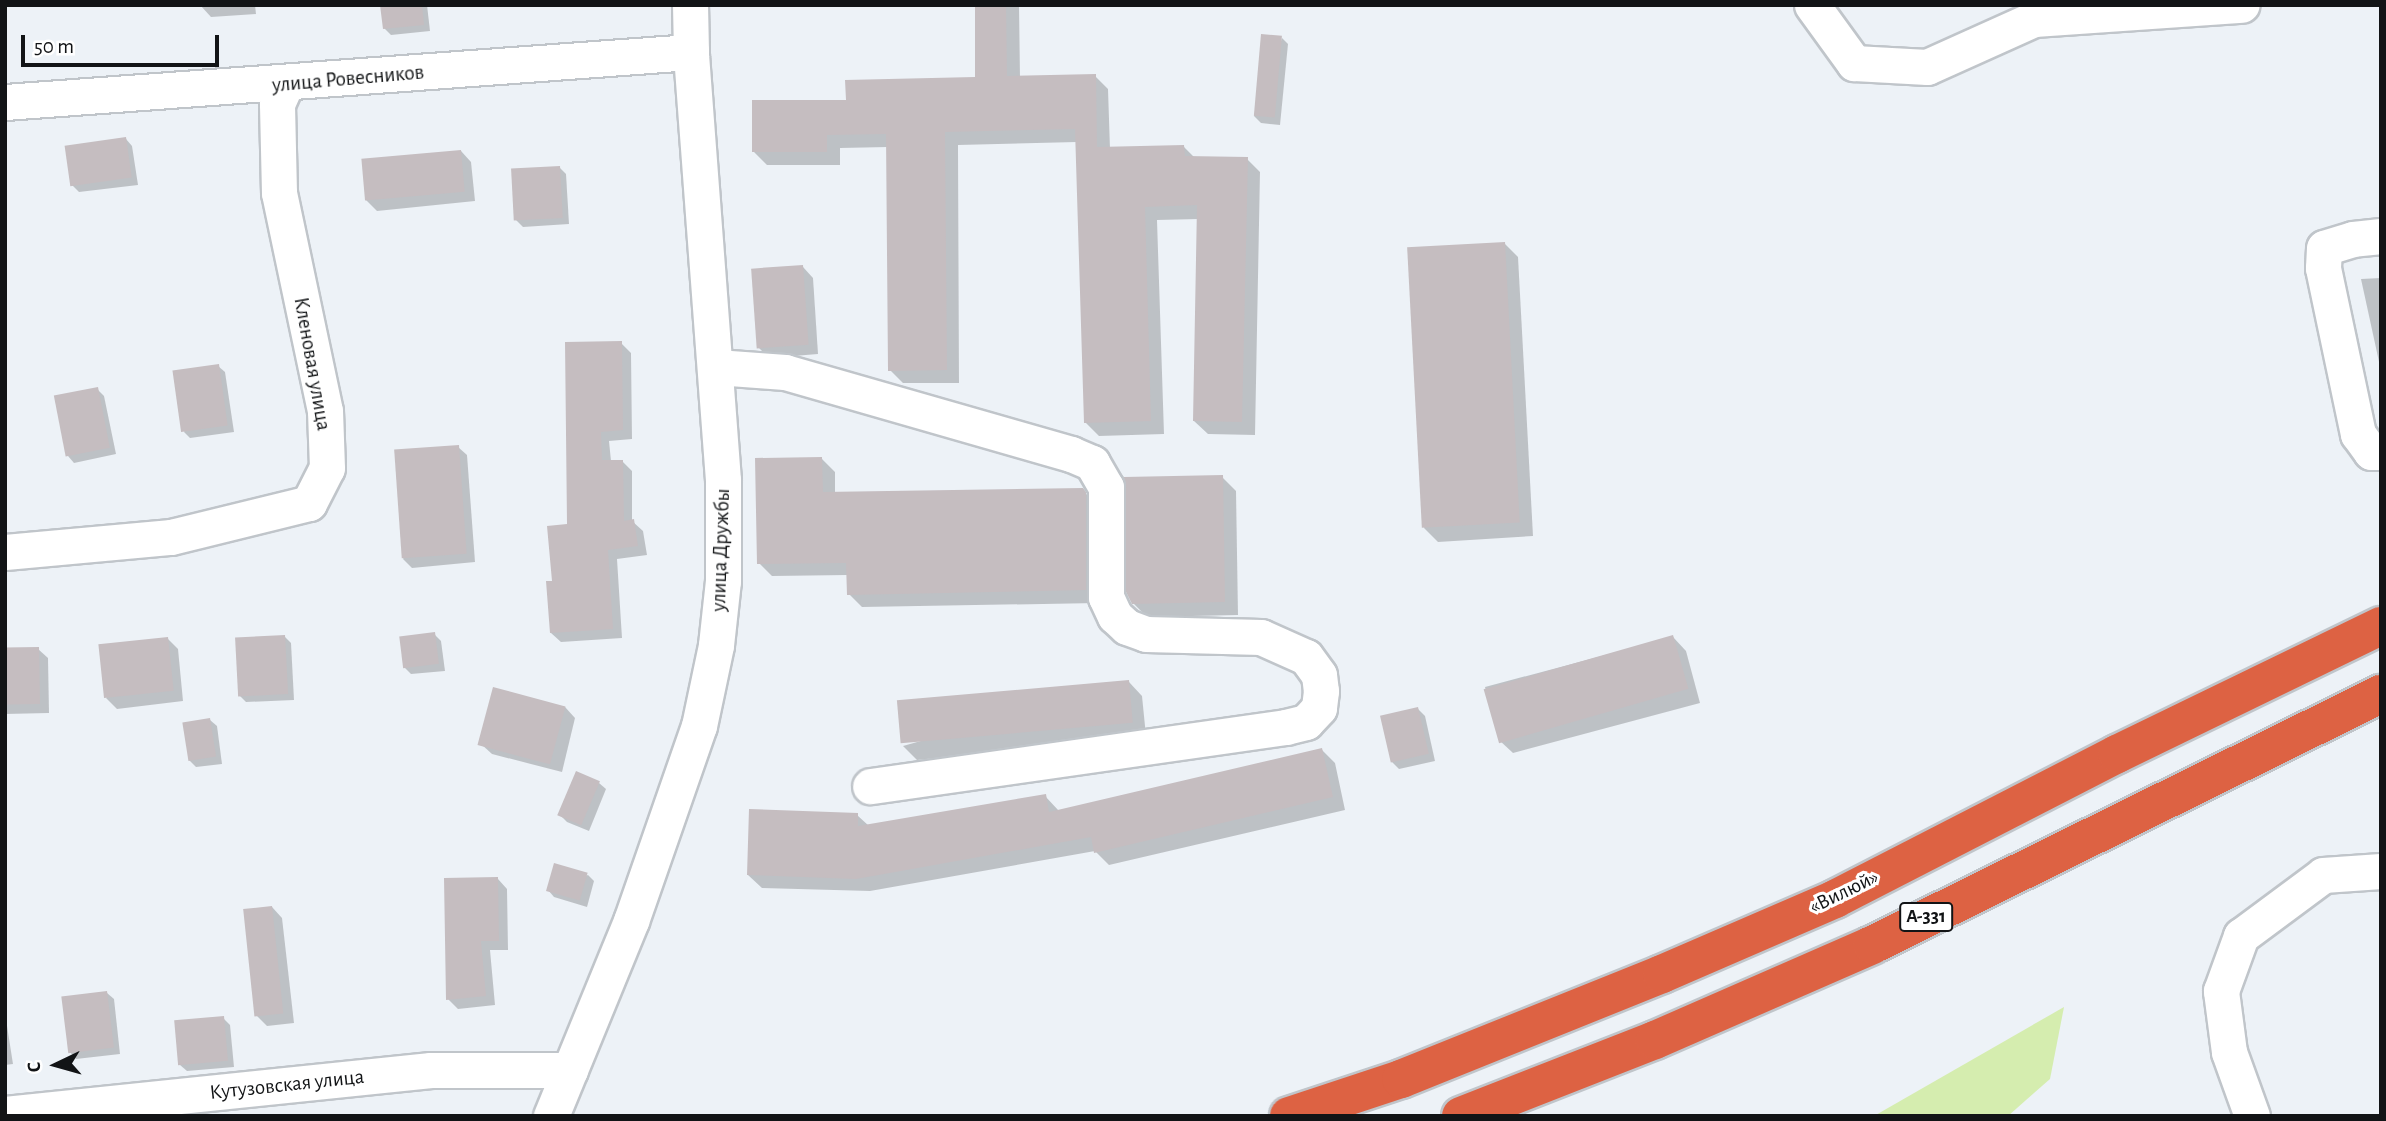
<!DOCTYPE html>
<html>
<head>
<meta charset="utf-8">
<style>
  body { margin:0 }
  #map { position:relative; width:2386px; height:1121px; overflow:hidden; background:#edf2f7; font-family:"Alegreya Sans",sans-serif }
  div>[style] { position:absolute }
  .green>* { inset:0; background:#d5edaf }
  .shadow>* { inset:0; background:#0003 }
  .building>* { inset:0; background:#c5bdc0; transform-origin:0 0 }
  .roads { filter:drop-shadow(2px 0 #c0c5ca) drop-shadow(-2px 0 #c0c5ca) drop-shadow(0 2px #c0c5ca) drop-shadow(0 -2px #c0c5ca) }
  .minor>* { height:35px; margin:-17.5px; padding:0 17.5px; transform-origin:17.5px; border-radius:17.5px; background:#fff }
  .highway>* { height:38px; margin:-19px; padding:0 19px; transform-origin:19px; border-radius:19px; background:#dd6243 }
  span { translate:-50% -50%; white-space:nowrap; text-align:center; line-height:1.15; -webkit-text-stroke:6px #fff; paint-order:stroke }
  .shield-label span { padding:2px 5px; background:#fff; border:2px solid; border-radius:5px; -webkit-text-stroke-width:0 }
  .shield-label { font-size:19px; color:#121416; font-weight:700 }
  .street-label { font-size:21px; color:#121416 }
  .frame { position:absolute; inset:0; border:7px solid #121416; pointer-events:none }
  .north { position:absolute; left:21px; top:1030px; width:70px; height:70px; -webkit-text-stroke:5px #fff; paint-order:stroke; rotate:265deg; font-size:19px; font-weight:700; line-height:28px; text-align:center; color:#121416 }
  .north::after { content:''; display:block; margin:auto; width:24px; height:32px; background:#121416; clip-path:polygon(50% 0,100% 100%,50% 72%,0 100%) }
  .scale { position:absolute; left:21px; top:35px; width:198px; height:32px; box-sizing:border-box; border:4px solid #121416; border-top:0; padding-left:9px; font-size:21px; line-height:24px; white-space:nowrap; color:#121416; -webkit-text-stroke:5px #fff; paint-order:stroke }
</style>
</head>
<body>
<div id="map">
  <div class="green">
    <div style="clip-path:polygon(2064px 1007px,2050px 1079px,2008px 1116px,1874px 1116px)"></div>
  </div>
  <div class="shadow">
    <div style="clip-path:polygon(255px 5px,256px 14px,211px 17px,200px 5px)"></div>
    <div style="clip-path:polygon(382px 5px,427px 5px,430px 31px,391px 35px,384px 28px)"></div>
    <div style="clip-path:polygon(977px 5px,1019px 5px,1020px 78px,1095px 76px,1108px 89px,1110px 149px,1184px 147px,1195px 158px,1247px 159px,1260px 172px,1255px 435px,1208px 434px,1194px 421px,1199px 219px,1157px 220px,1164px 434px,1099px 436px,1085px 422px,1077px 142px,958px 145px,959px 383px,903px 383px,890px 370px,888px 147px,840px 148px,840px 165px,767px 165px,754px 152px,848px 102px,977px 79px)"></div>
    <div style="clip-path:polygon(1282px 38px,1288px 44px,1280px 125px,1261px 123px,1254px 116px)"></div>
    <div style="clip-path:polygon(126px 139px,132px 146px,138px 185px,79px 192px,72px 185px)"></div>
    <div style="clip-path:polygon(461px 151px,471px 162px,475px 201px,377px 211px,366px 200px)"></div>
    <div style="clip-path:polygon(559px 167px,566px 174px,569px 224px,523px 227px,516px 220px)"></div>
    <div style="clip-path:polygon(1504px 243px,1518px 257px,1533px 536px,1438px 542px,1424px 528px)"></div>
    <div style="clip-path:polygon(803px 267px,813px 278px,818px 354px,769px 358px,758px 347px)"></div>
    <div style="clip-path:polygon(2381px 278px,2381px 371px,2361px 279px)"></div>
    <div style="clip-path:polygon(621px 343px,631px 353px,632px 439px,609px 441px,611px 461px,622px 461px,632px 471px,632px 521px,643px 531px,647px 555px,617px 559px,622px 638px,561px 642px,551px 633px,554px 583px)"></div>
    <div style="clip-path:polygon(218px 366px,225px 372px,234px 432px,190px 438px,184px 432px)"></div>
    <div style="clip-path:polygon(97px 389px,104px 396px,116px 454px,74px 463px,68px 456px)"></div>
    <div style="clip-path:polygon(458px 447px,467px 455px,475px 562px,412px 568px,403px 559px)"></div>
    <div style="clip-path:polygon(822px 459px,835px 472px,835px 494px,1082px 490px,1096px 503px,1098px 603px,862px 607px,849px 594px,848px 575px,772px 576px,759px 563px)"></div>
    <div style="clip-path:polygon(1222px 477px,1236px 491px,1238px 615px,1147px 617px,1133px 603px)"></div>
    <div style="clip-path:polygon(434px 634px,441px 641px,445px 671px,411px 674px,404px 667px)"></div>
    <div style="clip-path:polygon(285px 637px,291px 643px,294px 700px,246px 702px,239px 695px)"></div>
    <div style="clip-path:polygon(1673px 637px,1686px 651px,1700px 703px,1513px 753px,1499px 740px,1485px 687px)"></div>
    <div style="clip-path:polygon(167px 638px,178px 649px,183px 701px,117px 709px,106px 698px)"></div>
    <div style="clip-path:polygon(5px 649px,38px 649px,48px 658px,49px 713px,5px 714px)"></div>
    <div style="clip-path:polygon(1129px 682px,1142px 696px,1146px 736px,917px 760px,903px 746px)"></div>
    <div style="clip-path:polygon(565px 707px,575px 718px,562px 772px,492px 754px,481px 744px)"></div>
    <div style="clip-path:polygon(1418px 709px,1425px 716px,1435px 761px,1399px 769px,1392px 762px)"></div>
    <div style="clip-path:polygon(210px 720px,217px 726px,222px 764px,196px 767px,189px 760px)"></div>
    <div style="clip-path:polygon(1322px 750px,1335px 763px,1345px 810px,1109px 865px,1095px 851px,870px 891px,762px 888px,748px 875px,857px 815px,869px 826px,1045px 796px,1059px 811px)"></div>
    <div style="clip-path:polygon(599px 783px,606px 789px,589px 831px,567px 822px,560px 815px)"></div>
    <div style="clip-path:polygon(588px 875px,594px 881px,587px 907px,554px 897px,548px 890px)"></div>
    <div style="clip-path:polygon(498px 879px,507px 889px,508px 950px,490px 950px,495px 1005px,458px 1009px,448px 999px)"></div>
    <div style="clip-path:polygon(272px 907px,282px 918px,294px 1023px,267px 1026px,256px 1015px)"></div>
    <div style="clip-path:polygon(107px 993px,114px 999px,120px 1054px,76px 1059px,70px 1052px)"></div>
    <div style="clip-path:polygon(5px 1013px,13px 1064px,5px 1065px)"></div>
    <div style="clip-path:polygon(223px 1018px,230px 1025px,234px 1067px,187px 1071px,180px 1065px)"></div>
  </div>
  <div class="building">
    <div style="clip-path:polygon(380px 5px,422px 5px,424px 25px,383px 29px)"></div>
    <div style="clip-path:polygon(975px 5px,1006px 5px,1007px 76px,1096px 74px,1097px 147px,1184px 145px,1185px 156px,1248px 157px,1242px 422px,1193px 421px,1197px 205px,1145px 207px,1151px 421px,1084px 423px,1075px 129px,945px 132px,947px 370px,888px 371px,886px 134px,827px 135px,827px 152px,752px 152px,752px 100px,846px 100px,845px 80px,975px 77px)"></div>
    <div style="left:1261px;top:34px;width:21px;height:82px;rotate:5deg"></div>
    <div style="left:126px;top:137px;width:41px;height:62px;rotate:82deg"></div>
    <div style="left:461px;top:150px;width:42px;height:100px;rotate:85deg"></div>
    <div style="left:560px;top:166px;width:52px;height:49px;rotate:87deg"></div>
    <div style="left:1505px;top:242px;width:281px;height:98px;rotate:87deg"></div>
    <div style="left:803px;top:265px;width:80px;height:52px;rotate:86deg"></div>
    <div style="clip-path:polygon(622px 341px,623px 430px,601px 432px,602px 460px,623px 460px,624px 521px,634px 519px,638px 546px,608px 550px,613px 629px,550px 633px,546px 581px,552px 581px,547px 526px,567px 524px,565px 342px)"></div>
    <div style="left:219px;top:364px;width:62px;height:47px;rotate:82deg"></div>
    <div style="left:98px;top:387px;width:62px;height:45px;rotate:79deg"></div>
    <div style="left:459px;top:445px;width:109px;height:65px;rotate:86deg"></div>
    <div style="clip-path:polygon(822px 457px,823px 492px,1083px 488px,1086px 492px,1086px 590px,847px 595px,846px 563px,757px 564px,755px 458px)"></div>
    <div style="clip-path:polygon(1223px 475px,1225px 602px,1132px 604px,1126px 592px,1124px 477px)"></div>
    <div style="left:435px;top:632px;width:32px;height:36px;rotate:83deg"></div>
    <div style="left:285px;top:635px;width:59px;height:50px;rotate:87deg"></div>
    <div style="left:1673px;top:635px;width:56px;height:197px;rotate:74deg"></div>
    <div style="left:168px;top:637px;width:54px;height:70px;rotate:84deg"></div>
    <div style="left:39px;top:647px;width:57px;height:34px;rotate:89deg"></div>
    <div style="left:1129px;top:680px;width:43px;height:233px;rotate:85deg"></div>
    <div style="left:493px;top:687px;width:75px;height:60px;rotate:15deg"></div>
    <div style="left:1418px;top:707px;width:48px;height:39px;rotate:77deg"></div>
    <div style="left:210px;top:718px;width:39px;height:28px;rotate:81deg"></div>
    <div style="clip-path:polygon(1322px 748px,1333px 797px,1094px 853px,1091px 837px,856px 879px,747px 875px,749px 809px,858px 813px,858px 826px,1046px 794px,1049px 812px)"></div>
    <div style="left:576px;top:771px;width:26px;height:48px;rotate:23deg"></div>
    <div style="left:554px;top:863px;width:35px;height:29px;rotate:16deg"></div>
    <div style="clip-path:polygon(498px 877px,499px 941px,481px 941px,486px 996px,446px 1000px,444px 878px)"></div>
    <div style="left:272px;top:906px;width:108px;height:29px;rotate:84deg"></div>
    <div style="left:107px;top:991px;width:57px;height:46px;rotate:83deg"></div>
    <div style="left:224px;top:1016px;width:45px;height:50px;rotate:85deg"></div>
  </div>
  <div class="roads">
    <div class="minor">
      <div style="left:1812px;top:5px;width:72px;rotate:54.1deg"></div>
      <div style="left:1854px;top:63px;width:73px;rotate:3.1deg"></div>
      <div style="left:1927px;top:67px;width:117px;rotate:-24.2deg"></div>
      <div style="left:2034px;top:19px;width:208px;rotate:-3.9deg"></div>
      <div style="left:5px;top:102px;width:688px;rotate:-4.17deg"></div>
      <div style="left:2381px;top:236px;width:28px;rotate:174deg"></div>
      <div style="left:2353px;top:239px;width:30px;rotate:163deg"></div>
      <div style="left:2324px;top:248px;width:20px;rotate:93deg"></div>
      <div style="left:2323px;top:268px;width:170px;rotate:78.1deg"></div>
      <div style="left:2358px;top:434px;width:22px;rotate:54deg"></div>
      <div style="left:2371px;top:452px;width:10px"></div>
      <div style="left:716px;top:367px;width:69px;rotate:4.1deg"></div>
      <div style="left:785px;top:372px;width:298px;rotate:16deg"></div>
      <div style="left:1071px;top:454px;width:23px;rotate:23deg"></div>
      <div style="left:1092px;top:463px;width:28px;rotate:60deg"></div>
      <div style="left:1106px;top:487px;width:110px;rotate:90deg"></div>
      <div style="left:1106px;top:597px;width:21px;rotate:65deg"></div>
      <div style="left:1115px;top:616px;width:16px;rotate:43deg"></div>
      <div style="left:1127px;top:627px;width:20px;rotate:20deg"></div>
      <div style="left:1146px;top:634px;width:115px;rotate:1.5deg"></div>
      <div style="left:1261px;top:637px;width:49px;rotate:24deg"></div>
      <div style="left:1306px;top:657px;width:22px;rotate:54deg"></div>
      <div style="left:1319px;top:675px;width:16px;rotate:83deg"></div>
      <div style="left:1321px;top:691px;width:17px;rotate:97deg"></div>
      <div style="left:1319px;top:708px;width:19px;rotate:133deg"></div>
      <div style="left:1306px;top:722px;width:21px;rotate:166deg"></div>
      <div style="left:1286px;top:727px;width:420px;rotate:171.9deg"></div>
      <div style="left:5px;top:552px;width:167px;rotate:-5.2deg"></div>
      <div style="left:171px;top:537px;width:142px;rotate:-13.8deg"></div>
      <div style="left:309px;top:503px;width:39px;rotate:-63deg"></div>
      <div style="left:327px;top:468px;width:57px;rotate:-92deg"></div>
      <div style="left:325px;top:411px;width:223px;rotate:-101.9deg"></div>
      <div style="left:279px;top:193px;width:89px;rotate:-91.3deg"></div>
      <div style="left:277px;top:104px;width:22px;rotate:-66deg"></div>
      <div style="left:5px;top:1114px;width:428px;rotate:-5.9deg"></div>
      <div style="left:431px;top:1070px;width:139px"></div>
      <div style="left:551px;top:1116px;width:211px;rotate:-67.7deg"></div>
      <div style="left:631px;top:921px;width:207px;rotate:-70.8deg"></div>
      <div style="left:699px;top:726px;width:83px;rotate:-78.1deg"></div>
      <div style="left:716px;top:645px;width:64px;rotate:-83.8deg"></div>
      <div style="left:723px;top:581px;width:101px;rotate:-90deg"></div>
      <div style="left:723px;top:480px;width:429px;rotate:-94.3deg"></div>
      <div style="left:691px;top:52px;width:47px;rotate:-91.2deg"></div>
      <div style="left:2252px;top:1116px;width:68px;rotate:-109.8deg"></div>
      <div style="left:2229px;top:1052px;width:62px;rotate:-97.5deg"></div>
      <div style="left:2221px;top:991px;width:59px;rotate:-70deg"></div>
      <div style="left:2241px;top:936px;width:102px;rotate:-36.6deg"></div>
      <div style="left:2323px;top:875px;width:58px;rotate:-3.9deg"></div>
    </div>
    <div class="highway">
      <div style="left:1289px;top:1116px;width:118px;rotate:-18.3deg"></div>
      <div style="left:1401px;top:1079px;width:281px;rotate:-21.9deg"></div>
      <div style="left:1662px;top:974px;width:189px;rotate:-23.4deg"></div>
      <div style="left:1835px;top:899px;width:317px;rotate:-27.2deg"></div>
      <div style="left:2117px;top:754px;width:293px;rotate:-25.9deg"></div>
      <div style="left:1461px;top:1116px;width:208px;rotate:-21.4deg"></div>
      <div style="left:1655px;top:1040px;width:237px;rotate:-23.6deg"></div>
      <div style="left:1872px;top:945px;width:568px;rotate:-26.25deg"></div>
    </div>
  </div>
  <div class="shield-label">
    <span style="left:1926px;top:917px">А-331</span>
  </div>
  <div class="street-label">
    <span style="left:348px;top:79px;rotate:-5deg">улица Ровесников</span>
    <span style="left:312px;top:364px;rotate:80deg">Кленовая улица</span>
    <span style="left:721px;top:550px;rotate:-88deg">улица Дружбы</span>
    <span style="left:1844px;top:892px;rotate:-26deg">«Вилюй»</span>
    <span style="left:287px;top:1085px;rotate:-6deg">Кутузовская улица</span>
  </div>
  <div class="frame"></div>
  <div class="north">С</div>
  <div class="scale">50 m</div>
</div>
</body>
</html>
